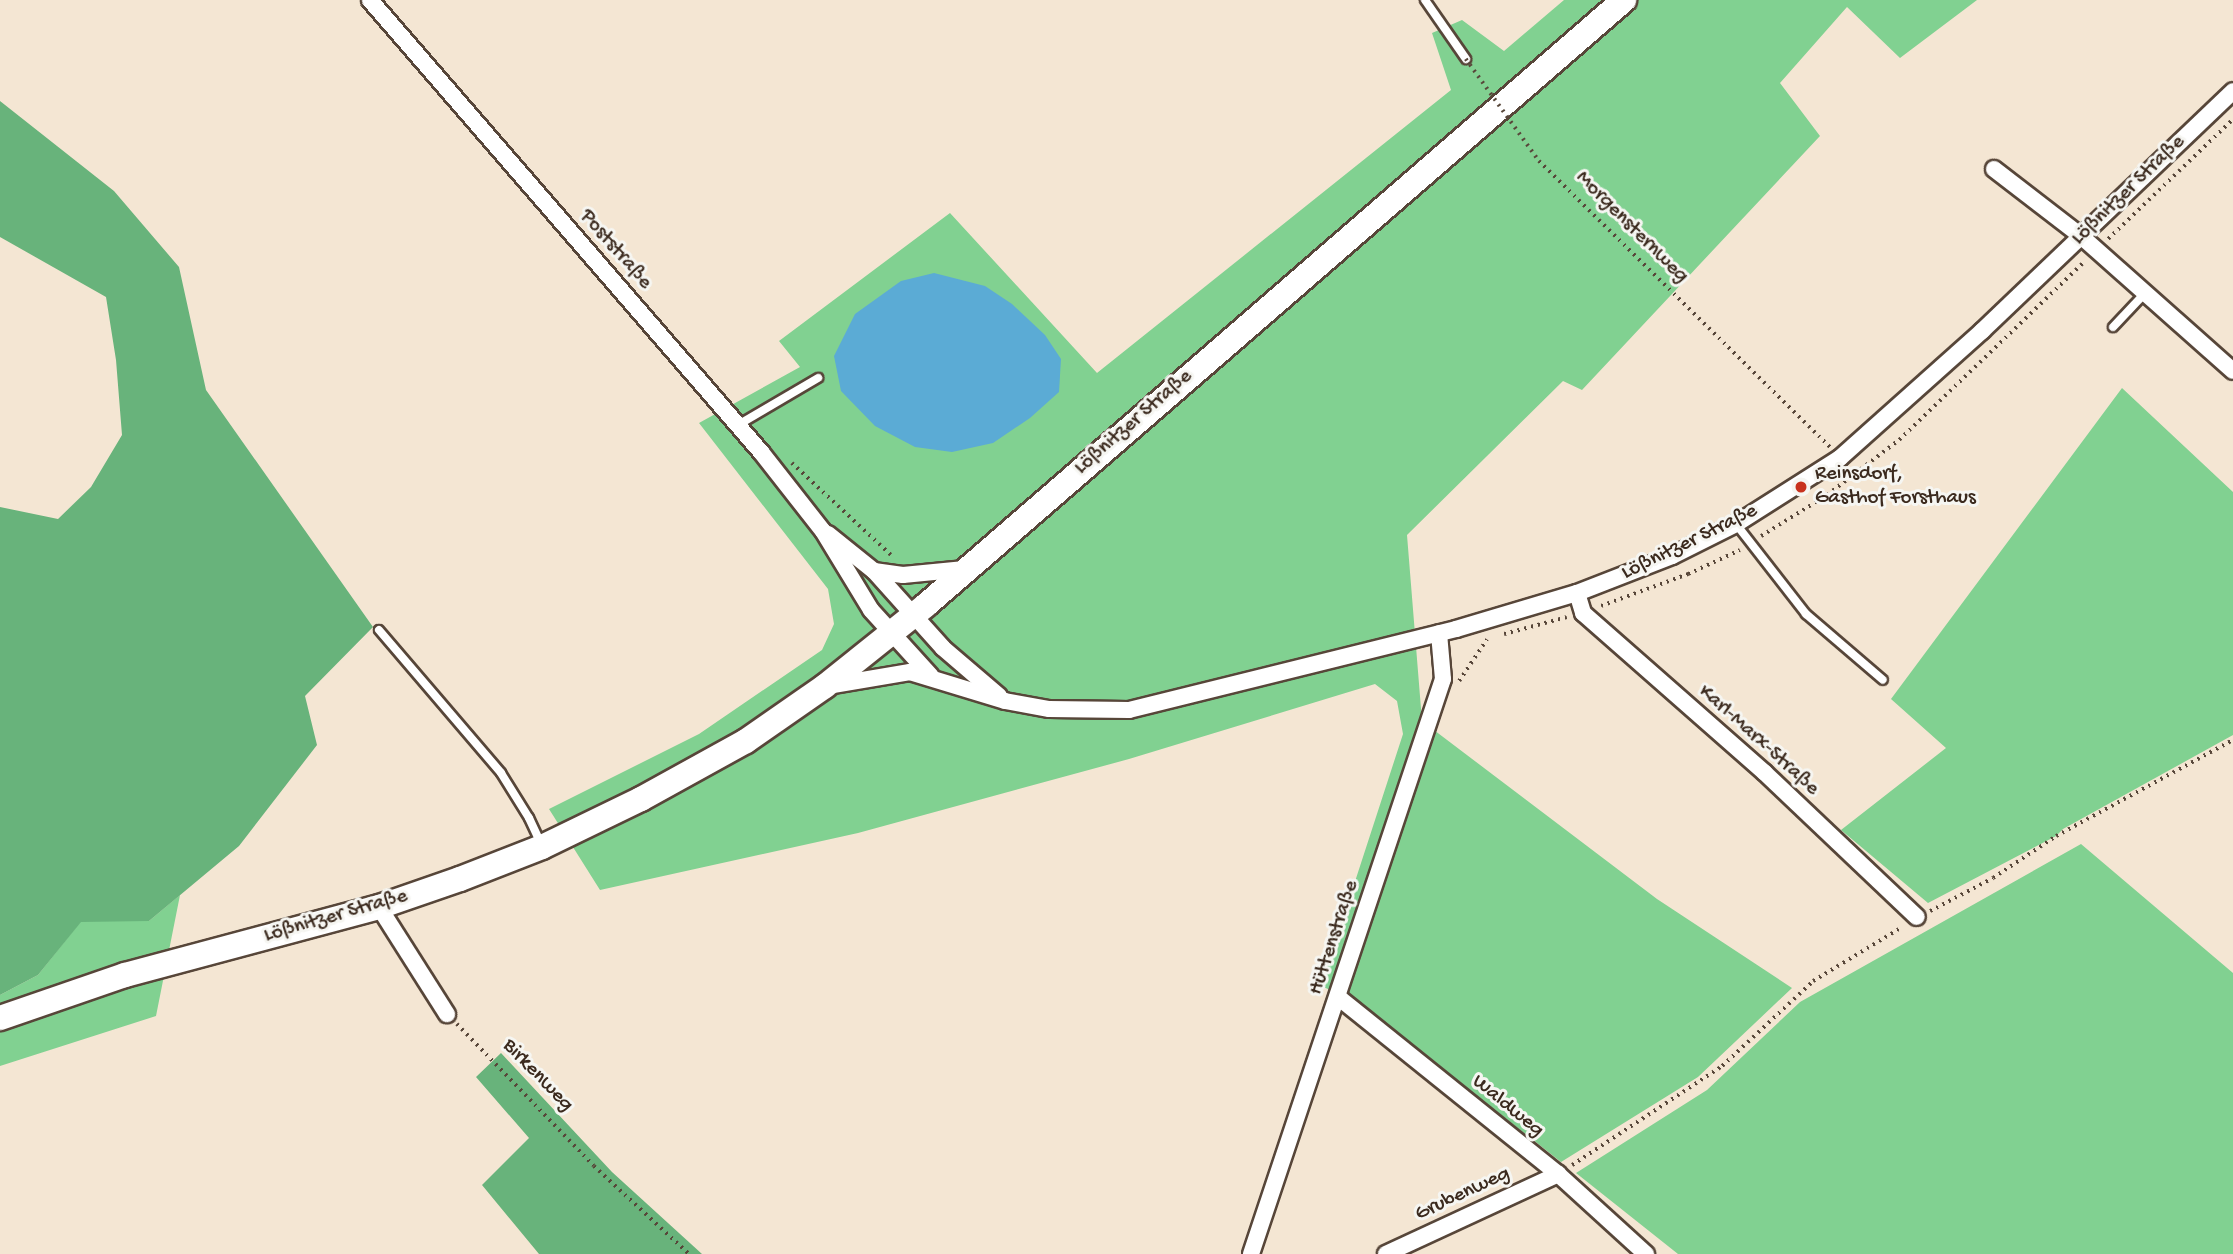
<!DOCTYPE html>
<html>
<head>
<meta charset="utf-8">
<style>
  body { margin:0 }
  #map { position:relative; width:2233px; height:1254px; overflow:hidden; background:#f4e6d3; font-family:"Gochi Hand",sans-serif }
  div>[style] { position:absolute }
  .green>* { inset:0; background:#81d191 }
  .forest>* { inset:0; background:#68b37b }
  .water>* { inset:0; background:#5babd5 }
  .path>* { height:3.5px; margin-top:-1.75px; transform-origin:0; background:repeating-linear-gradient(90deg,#574639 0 2px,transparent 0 7px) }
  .roads { filter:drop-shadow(2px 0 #574639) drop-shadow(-2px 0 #574639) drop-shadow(0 2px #574639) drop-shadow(0 -2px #574639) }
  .service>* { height:8px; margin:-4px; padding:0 4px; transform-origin:4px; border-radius:4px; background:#fff }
  .minor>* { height:16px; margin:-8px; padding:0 8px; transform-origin:8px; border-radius:8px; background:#fff }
  .primary>* { height:24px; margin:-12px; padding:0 12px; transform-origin:12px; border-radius:12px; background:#fff }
  .path-bridge>* { height:3.5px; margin-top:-1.75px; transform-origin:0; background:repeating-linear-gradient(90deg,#574639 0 2px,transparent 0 7px) }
  .dots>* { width:19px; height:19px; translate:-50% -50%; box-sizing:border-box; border:4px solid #f6f6f2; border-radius:50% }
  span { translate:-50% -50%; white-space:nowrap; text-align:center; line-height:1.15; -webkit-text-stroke:6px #f6f6f2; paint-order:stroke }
  .street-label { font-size:21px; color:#3b2a1e }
  .poi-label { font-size:21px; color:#3b2a1e }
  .left { translate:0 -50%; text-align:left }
</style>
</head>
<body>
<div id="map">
  <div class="green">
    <div style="clip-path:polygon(1564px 0,1977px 0,1900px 58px,1847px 7px,1780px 83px,1820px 136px,1582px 390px,1563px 381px,1407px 535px,1422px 721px,1657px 899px,1792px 988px,1698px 1077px,1561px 1162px,1358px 1002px,1321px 986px,1403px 734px,1397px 701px,1375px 684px,1129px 759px,858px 833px,600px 890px,549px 809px,699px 734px,822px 650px,834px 624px,828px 589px,699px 423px,800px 367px,779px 341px,950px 213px,1097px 373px,1451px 90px,1432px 33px,1462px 20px,1504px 51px)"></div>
    <div style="clip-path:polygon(2122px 388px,2233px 492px,2233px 735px,2063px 829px,2056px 836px,1928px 903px,1841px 830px,1946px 748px,1891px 699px)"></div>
    <div style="clip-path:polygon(2081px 844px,2233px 973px,2233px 1254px,1678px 1254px,1576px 1173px,1707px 1090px,1800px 1002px)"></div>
    <div style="clip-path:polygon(180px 895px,156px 1016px,0 1066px,0 995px,38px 975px,81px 921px,149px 921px)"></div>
  </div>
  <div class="forest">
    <div style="clip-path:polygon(0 101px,114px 191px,179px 267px,206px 390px,373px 627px,305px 696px,317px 745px,239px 846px,149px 921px,81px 922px,38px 975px,0 995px,0 507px,58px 519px,91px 487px,122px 435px,116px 360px,106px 297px,0 237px)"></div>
    <div style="clip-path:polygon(501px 1053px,612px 1172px,702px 1254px,539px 1254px,482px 1185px,529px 1138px,476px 1077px)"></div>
  </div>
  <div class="water">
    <div style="clip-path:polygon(934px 273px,985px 286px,1012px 304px,1045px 335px,1061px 359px,1059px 392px,1030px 418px,993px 443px,952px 452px,915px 447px,875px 426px,841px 391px,834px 356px,855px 314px,901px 281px)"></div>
  </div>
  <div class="path">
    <div style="left:1539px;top:161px;width:408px;rotate:44.5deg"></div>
    <div style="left:2108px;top:239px;width:173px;rotate:-43.8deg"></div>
    <div style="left:792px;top:463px;width:135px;rotate:42.9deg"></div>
    <div style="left:1761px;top:536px;width:78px;rotate:-31.8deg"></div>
    <div style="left:1827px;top:495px;width:91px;rotate:-37.4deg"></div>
    <div style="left:1899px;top:440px;width:258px;rotate:-43.9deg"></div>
    <div style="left:1601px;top:606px;width:93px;rotate:-20.2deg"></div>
    <div style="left:1688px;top:574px;width:57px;rotate:-24.8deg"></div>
    <div style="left:1504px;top:634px;width:65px;rotate:-15.1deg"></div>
    <div style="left:1459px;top:681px;width:50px;rotate:-56.3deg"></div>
    <div style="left:1930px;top:911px;width:71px;rotate:-27.6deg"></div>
    <div style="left:1993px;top:878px;width:76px;rotate:-33.7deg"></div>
    <div style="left:2056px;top:836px;width:201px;rotate:-28.5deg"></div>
    <div style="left:457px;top:1024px;width:197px;rotate:46deg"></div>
    <div style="left:594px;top:1166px;width:129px;rotate:42.8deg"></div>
    <div style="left:1572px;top:1165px;width:180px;rotate:-33.4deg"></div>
    <div style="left:1722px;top:1066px;width:125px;rotate:-43deg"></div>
    <div style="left:1813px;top:981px;width:104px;rotate:-31.2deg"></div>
  </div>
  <div class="roads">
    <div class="service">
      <div style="left:1425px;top:0;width:72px;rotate:55.2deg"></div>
      <div style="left:2113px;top:327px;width:47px;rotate:-46.7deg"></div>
      <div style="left:738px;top:425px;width:93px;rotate:-30.4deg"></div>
      <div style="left:1736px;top:524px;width:114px;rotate:52.1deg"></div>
      <div style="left:1806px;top:614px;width:101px;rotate:40.6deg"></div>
      <div style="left:379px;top:630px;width:188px;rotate:49.5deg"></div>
      <div style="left:501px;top:773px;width:53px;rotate:58.1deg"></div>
      <div style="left:529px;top:818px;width:29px;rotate:65deg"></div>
    </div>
    <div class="minor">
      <div style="left:370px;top:0;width:598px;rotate:49.14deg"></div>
      <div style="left:761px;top:452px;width:100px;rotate:51.9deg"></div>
      <div style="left:823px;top:531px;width:92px;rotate:58.7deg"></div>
      <div style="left:871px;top:610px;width:89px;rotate:47.7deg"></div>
      <div style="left:1994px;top:169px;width:110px;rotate:37.6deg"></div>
      <div style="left:2081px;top:236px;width:203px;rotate:41.6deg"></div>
      <div style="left:828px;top:534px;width:59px;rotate:38.8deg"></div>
      <div style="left:874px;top:571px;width:103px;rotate:48.1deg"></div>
      <div style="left:943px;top:648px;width:74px;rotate:40.6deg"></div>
      <div style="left:874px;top:571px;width:29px;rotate:8deg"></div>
      <div style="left:903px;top:575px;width:62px;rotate:-5.5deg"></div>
      <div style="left:1577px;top:593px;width:21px;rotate:73deg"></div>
      <div style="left:1583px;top:613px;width:242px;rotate:41.3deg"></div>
      <div style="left:1765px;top:773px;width:209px;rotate:43.5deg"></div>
      <div style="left:833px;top:685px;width:78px;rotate:-9.6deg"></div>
      <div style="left:910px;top:672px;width:99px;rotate:17deg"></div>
      <div style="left:1005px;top:701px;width:45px;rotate:10.3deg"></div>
      <div style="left:1049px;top:709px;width:80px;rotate:0.7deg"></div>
      <div style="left:1129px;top:710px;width:337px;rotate:-13.9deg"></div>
      <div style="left:1456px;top:629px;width:126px;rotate:-16.6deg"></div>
      <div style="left:1577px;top:593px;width:102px;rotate:-21.3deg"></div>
      <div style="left:1672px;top:556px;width:72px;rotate:-26.6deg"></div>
      <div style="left:1736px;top:524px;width:123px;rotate:-32.4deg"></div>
      <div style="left:1840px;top:458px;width:191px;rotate:-41.8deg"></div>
      <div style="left:1982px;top:331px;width:347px;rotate:-43.7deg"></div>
      <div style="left:379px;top:907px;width:127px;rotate:57.6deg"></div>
      <div style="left:1338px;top:997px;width:282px;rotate:38.8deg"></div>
      <div style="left:1558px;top:1174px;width:119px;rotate:42.3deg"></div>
      <div style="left:1251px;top:1254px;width:606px;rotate:-71.54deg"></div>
      <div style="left:1443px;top:679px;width:46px;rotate:-95deg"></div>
      <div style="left:1386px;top:1254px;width:190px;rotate:-24.9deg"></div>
    </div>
    <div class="primary">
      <div style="left:0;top:1018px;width:132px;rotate:-19deg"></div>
      <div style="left:125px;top:975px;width:263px;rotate:-15deg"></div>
      <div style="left:379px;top:907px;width:86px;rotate:-19.1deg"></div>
      <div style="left:460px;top:879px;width:88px;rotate:-21.3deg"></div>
      <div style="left:542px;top:847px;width:110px;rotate:-25.9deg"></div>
      <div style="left:641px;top:799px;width:120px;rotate:-28.9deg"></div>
      <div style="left:746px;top:741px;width:96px;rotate:-34.8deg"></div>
      <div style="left:825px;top:686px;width:129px;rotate:-38.7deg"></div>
      <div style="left:926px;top:605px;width:924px;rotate:-40.92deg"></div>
    </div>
  </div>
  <div class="path-bridge">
    <div style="left:1466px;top:59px;width:125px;rotate:54.4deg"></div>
  </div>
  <div class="dots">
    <div style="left:1801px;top:487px;background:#c8321e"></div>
  </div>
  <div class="street-label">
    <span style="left:2129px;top:191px;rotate:-44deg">Lößnitzer Straße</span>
    <span style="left:1631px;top:228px;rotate:45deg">Morgensternweg</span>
    <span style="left:615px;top:250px;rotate:49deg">Poststraße</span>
    <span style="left:1134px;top:423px;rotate:-41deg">Lößnitzer Straße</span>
    <span style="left:1690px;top:543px;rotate:-26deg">Lößnitzer Straße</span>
    <span style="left:1758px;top:741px;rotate:42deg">Karl-Marx-Straße</span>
    <span style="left:336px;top:917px;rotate:-16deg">Lößnitzer Straße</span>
    <span style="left:1335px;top:938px;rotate:-72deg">Hüttenstraße</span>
    <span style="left:537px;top:1076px;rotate:46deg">Birkenweg</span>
    <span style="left:1507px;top:1107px;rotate:39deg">Waldweg</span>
    <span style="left:1463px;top:1195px;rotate:-25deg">Grubenweg</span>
  </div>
  <div class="poi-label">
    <span class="left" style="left:1815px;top:487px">Reinsdorf,<br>Gasthof Forsthaus</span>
  </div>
</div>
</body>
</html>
